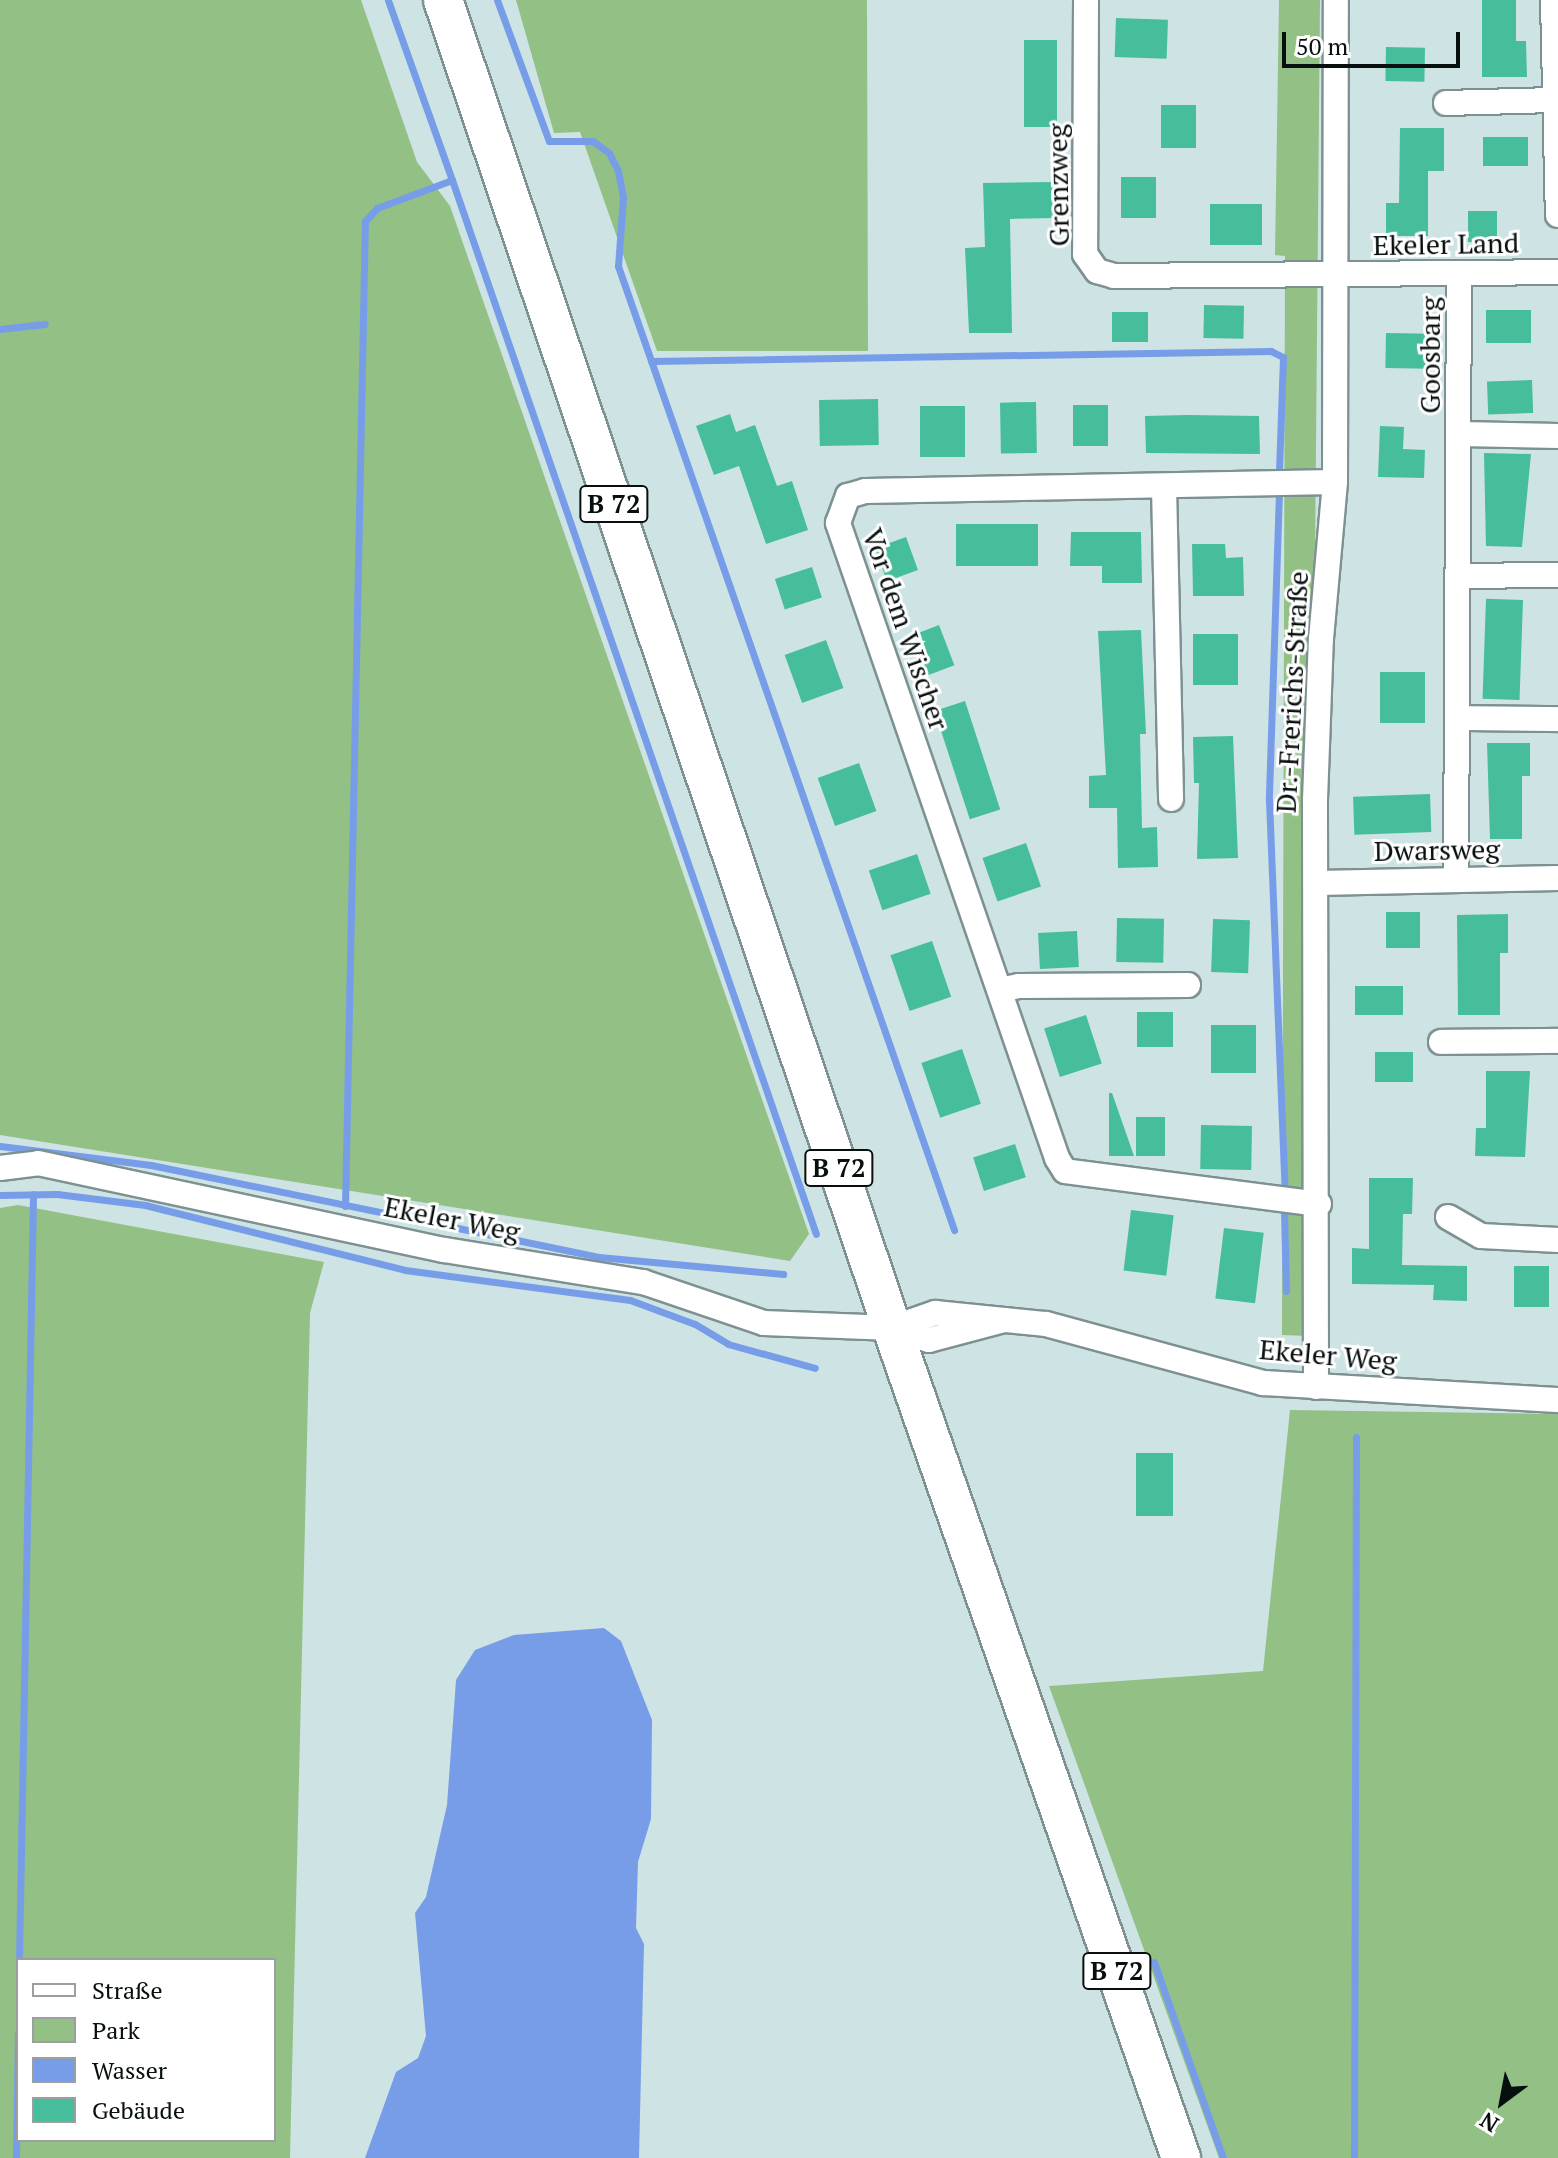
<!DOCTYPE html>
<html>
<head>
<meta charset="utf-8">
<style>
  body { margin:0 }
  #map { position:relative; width:1558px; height:2158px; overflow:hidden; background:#cee3e4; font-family:"PT Serif",serif }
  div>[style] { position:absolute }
  .green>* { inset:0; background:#92c085 }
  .water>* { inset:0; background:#779de8 }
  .stream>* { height:7px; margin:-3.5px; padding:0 3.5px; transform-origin:3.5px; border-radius:3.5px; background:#779de8 }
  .building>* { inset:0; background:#46be9b; transform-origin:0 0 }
  .roads { filter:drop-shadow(2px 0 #7e9192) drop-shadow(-2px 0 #7e9192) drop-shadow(0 2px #7e9192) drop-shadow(0 -2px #7e9192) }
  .street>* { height:24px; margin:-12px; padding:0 12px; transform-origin:12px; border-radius:12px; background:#fff }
  .primary>* { height:38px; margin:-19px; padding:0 19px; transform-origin:19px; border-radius:19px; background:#fff }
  span { translate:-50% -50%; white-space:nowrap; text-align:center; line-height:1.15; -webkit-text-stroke:6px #fff; paint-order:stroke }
  .shield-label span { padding:2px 6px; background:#fff; border:2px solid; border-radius:6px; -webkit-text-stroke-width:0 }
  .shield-label { font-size:26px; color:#080f0f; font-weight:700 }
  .street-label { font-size:28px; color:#080f0f }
  .legend { position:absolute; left:16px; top:1958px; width:260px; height:184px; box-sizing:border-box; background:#fff; border:2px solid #9c9f9f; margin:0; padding:10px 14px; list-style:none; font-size:24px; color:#080f0f }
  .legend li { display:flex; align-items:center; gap:16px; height:40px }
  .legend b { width:40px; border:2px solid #9c9f9f }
  .north { position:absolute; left:1462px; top:2062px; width:80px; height:80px; -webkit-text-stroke:6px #fff; paint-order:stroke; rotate:212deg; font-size:22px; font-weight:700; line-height:32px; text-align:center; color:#080f0f }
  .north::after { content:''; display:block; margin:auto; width:28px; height:36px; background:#080f0f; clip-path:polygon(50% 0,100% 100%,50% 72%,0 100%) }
  .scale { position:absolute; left:1282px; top:32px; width:178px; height:36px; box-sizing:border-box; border:4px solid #080f0f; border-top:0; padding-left:10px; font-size:24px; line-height:28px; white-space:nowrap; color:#080f0f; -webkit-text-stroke:6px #fff; paint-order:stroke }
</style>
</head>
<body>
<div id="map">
  <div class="green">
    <div style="clip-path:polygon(0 0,361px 0,417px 162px,450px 206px,809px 1234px,790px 1261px,0 1135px)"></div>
    <div style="clip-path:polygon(516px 0,867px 0,868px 351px,657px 351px,580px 132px,554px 133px)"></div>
    <div style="clip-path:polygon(1279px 0,1320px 0,1308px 1336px,1282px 1335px,1285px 256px,1275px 255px)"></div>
    <div style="clip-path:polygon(evenodd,18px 1205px,324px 1262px,310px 1313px,290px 2158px,0 2158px,0 1208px,18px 1205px,18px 1960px,274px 1960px,274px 2140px,18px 2140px,18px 1960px)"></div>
    <div style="clip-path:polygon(1290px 1410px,1558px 1414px,1558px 2158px,1219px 2158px,1049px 1686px,1263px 1671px)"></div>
  </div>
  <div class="water">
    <div style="clip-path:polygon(604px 1628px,621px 1641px,652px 1720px,651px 1819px,638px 1862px,636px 1928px,644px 1944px,639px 2158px,365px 2158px,396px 2072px,418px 2058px,426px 2036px,415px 1913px,426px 1897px,447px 1805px,456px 1680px,475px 1650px,514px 1635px)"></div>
  </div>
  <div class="stream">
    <div style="left:497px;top:0;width:150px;rotate:69.8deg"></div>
    <div style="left:549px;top:141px;width:44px"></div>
    <div style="left:593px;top:141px;width:20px;rotate:37deg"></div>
    <div style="left:609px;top:153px;width:20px;rotate:63deg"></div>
    <div style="left:618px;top:171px;width:26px;rotate:79deg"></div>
    <div style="left:623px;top:197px;width:69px;rotate:94.1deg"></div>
    <div style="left:618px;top:266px;width:1021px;rotate:70.78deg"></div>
    <div style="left:452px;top:180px;width:1115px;rotate:70.95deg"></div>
    <div style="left:0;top:329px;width:45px;rotate:-6.3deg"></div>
    <div style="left:651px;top:361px;width:620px;rotate:-0.92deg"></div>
    <div style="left:1271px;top:351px;width:13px;rotate:27deg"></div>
    <div style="left:1283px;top:357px;width:114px;rotate:92deg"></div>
    <div style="left:1279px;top:492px;width:308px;rotate:91.9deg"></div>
    <div style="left:1269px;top:800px;width:396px;rotate:87.7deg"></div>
    <div style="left:0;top:1146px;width:152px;rotate:7.2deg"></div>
    <div style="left:151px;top:1165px;width:457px;rotate:11.6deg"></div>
    <div style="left:599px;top:1257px;width:185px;rotate:5.3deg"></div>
    <div style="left:0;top:1195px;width:57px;rotate:-1deg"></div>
    <div style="left:57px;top:1194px;width:89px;rotate:7.1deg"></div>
    <div style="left:145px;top:1205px;width:268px;rotate:14deg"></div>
    <div style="left:405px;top:1270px;width:227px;rotate:7.6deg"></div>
    <div style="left:630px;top:1300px;width:69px;rotate:20.3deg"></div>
    <div style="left:695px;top:1324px;width:39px;rotate:31deg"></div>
    <div style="left:728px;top:1344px;width:90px;rotate:15.4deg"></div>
    <div style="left:345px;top:1206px;width:985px;rotate:-88.84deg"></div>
    <div style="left:365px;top:221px;width:18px;rotate:-47deg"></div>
    <div style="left:377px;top:208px;width:80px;rotate:-20.5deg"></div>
    <div style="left:452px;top:180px;width:191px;rotate:-109.6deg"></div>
    <div style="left:1284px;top:1211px;width:80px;rotate:88.6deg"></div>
    <div style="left:19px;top:1960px;width:766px;rotate:-88.95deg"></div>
    <div style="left:1154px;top:1962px;width:208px;rotate:70.6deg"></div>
    <div style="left:16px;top:2158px;width:124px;rotate:-89.1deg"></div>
    <div style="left:1354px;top:2158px;width:721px;rotate:-89.84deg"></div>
  </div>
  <div class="building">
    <div style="clip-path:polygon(1482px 0,1516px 0,1516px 41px,1526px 41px,1527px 77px,1482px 77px)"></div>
    <div style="left:1116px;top:18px;width:52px;height:39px;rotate:2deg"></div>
    <div style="left:1024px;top:40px;width:33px;height:87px"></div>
    <div style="left:1386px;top:47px;width:39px;height:34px;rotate:1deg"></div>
    <div style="left:1161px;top:105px;width:35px;height:43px"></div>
    <div style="clip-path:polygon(1400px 128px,1444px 128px,1444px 171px,1428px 171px,1428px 236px,1386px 236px,1386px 203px,1399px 203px)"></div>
    <div style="left:1483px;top:137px;width:45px;height:29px"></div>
    <div style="left:1121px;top:177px;width:35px;height:41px"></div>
    <div style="clip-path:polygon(1054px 182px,1055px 218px,1010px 219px,1012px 333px,969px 333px,965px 248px,985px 247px,983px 183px)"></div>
    <div style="left:1210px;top:204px;width:52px;height:41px"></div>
    <div style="left:1468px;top:211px;width:29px;height:31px"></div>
    <div style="left:1204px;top:305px;width:40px;height:33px;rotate:1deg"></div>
    <div style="left:1486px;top:310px;width:45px;height:33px"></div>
    <div style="left:1148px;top:312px;width:30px;height:36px;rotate:90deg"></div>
    <div style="left:1386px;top:333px;width:44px;height:35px;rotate:1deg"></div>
    <div style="left:1532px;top:380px;width:33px;height:45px;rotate:88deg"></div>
    <div style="left:878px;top:399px;width:46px;height:59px;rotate:89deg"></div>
    <div style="left:1036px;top:402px;width:51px;height:36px;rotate:89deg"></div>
    <div style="left:1073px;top:405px;width:35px;height:41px"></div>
    <div style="left:920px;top:406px;width:45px;height:51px"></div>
    <div style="clip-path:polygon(730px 414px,736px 432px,755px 425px,777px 486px,792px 481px,808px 530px,766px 544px,739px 466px,714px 475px,696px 426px)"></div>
    <div style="clip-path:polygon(1188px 415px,1259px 416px,1260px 454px,1146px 453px,1145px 416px)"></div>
    <div style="clip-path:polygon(1380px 426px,1404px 427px,1403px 449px,1425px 450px,1424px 478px,1378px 477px)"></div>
    <div style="clip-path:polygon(1484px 453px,1531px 454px,1522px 547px,1486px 546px)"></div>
    <div style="left:1038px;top:524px;width:42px;height:82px;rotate:90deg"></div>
    <div style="clip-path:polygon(1071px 532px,1141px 532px,1142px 583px,1102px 583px,1102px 566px,1070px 566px)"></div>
    <div style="left:906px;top:537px;width:35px;height:33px;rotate:70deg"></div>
    <div style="clip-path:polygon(1192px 544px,1225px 544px,1226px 558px,1243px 557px,1244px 596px,1193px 596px)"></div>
    <div style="left:812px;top:567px;width:32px;height:39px;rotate:72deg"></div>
    <div style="left:1523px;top:600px;width:100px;height:37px;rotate:92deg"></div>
    <div style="left:939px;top:625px;width:43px;height:34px;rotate:69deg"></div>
    <div style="clip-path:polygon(1141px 630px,1146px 734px,1140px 734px,1142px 828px,1157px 827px,1158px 867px,1118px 868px,1117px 808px,1089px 808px,1089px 776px,1106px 775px,1098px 631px)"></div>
    <div style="left:1193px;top:634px;width:45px;height:51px"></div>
    <div style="left:826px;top:640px;width:51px;height:44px;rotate:70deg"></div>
    <div style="left:1380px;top:672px;width:45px;height:51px"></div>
    <div style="left:965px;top:701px;width:114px;height:32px;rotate:72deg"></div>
    <div style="clip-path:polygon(1233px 736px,1238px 858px,1197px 859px,1199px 783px,1194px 783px,1193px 737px)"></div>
    <div style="clip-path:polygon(1487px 743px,1530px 743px,1530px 776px,1522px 776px,1522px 839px,1490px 839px)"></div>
    <div style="left:859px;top:763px;width:51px;height:44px;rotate:70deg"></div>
    <div style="left:1430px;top:794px;width:38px;height:77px;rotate:88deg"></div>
    <div style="left:1026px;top:843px;width:46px;height:46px;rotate:71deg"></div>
    <div style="left:917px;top:854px;width:42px;height:51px;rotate:71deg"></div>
    <div style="left:1386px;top:912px;width:34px;height:36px"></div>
    <div style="clip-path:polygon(1508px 914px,1508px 953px,1500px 953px,1500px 1015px,1458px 1015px,1457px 915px)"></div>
    <div style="left:1117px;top:918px;width:47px;height:44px;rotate:1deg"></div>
    <div style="left:1213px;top:919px;width:37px;height:53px;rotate:2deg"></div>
    <div style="left:1077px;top:931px;width:36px;height:39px;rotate:87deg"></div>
    <div style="left:932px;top:941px;width:59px;height:44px;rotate:71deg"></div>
    <div style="left:1403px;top:986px;width:29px;height:48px;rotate:90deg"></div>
    <div style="left:1137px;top:1012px;width:36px;height:35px"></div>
    <div style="left:1086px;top:1015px;width:51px;height:44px;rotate:72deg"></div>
    <div style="left:1211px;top:1025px;width:45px;height:48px"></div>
    <div style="left:962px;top:1049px;width:58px;height:43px;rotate:71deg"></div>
    <div style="left:1375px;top:1052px;width:38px;height:30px"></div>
    <div style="clip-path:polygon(1486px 1071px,1530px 1071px,1525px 1157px,1475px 1156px,1476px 1128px,1486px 1128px)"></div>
    <div style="clip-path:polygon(1109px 1093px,1112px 1093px,1134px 1156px,1109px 1156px)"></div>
    <div style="left:1136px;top:1117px;width:29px;height:39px"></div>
    <div style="left:1201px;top:1125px;width:51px;height:44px;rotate:1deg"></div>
    <div style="left:1015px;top:1144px;width:35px;height:44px;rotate:72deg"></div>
    <div style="clip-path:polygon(1369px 1178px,1413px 1178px,1412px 1214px,1403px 1214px,1402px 1265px,1467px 1266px,1467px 1301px,1433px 1300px,1434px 1285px,1352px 1284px,1352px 1248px,1369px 1249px)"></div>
    <div style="left:1131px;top:1210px;width:43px;height:61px;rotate:7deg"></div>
    <div style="left:1224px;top:1228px;width:40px;height:71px;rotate:7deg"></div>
    <div style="left:1514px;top:1266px;width:35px;height:41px"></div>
    <div style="left:1136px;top:1453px;width:37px;height:63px"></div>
  </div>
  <div class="roads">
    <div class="street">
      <div style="left:1086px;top:0;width:254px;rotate:90.2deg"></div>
      <div style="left:1085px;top:254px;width:21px;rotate:55deg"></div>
      <div style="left:1097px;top:271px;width:18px;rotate:16deg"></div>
      <div style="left:1114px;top:276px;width:444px;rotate:-0.5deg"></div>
      <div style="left:1553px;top:0;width:215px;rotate:88.7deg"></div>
      <div style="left:1446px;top:103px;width:109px;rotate:-1.6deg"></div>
      <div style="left:1461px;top:434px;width:97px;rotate:1.2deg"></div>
      <div style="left:1164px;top:487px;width:312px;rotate:88.7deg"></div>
      <div style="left:1457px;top:576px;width:101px;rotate:-0.6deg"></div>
      <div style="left:1458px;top:718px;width:100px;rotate:0.6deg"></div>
      <div style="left:1456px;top:879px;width:604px;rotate:-89.72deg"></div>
      <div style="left:1317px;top:883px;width:241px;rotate:-1.2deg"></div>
      <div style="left:1000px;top:990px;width:19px;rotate:-12deg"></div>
      <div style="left:1019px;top:986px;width:169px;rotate:-0.3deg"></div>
      <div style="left:1441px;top:1042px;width:117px;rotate:-0.5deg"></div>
      <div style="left:0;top:1168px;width:38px;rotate:-7deg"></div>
      <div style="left:38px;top:1163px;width:416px;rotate:12.1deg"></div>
      <div style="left:445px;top:1250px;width:201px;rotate:9.2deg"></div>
      <div style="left:643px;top:1282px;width:128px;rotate:18.7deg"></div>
      <div style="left:764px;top:1323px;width:128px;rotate:2.2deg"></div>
      <div style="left:892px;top:1328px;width:39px;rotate:18deg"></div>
      <div style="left:929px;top:1340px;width:78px;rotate:-14.9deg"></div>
      <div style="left:1319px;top:1204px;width:256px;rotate:-172.6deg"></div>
      <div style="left:1065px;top:1171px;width:15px;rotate:-122deg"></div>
      <div style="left:1057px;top:1158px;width:672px;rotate:-109.03deg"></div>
      <div style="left:838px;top:523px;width:29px;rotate:-70deg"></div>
      <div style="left:848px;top:496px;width:18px;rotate:-16deg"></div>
      <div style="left:865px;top:491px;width:470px;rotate:-1.1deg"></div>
      <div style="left:1448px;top:1217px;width:38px;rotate:30deg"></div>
      <div style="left:1481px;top:1236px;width:77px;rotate:3deg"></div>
      <div style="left:892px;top:1328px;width:46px;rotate:-19.2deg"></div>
      <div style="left:935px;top:1313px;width:112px;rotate:5.7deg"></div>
      <div style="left:1046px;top:1324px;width:225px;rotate:15.2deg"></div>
      <div style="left:1263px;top:1383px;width:295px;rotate:3.3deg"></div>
      <div style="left:1316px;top:1387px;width:587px;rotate:-90.1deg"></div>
      <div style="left:1315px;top:800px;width:161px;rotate:-87.9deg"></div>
      <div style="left:1321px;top:639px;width:158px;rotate:-84.9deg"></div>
      <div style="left:1335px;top:482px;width:482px;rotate:-89.9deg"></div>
    </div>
    <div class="primary">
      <div style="left:443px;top:0;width:1402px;rotate:71.32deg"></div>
      <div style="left:892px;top:1328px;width:879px;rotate:70.8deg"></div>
    </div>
  </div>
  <div class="shield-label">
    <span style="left:614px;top:504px">B 72</span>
    <span style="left:839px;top:1168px">B 72</span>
    <span style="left:1117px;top:1971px">B 72</span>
  </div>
  <div class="street-label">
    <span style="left:1058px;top:185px;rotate:-91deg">Grenzweg</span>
    <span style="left:1446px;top:244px;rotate:-1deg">Ekeler Land</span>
    <span style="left:1430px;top:355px;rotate:-90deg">Goosbarg</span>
    <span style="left:906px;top:629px;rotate:71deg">Vor dem Wischer</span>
    <span style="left:1292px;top:692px;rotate:-87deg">Dr.-Frerichs-Straße</span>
    <span style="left:1437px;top:850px;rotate:-1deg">Dwarsweg</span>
    <span style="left:452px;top:1219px;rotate:11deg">Ekeler Weg</span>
    <span style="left:1328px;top:1355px;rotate:5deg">Ekeler Weg</span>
  </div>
  <ul class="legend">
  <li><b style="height:10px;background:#fff"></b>Straße</li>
  <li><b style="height:22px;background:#92c085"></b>Park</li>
  <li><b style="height:22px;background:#779de8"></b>Wasser</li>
  <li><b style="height:22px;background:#46be9b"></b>Gebäude</li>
  </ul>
  <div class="north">N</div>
  <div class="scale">50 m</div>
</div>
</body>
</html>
